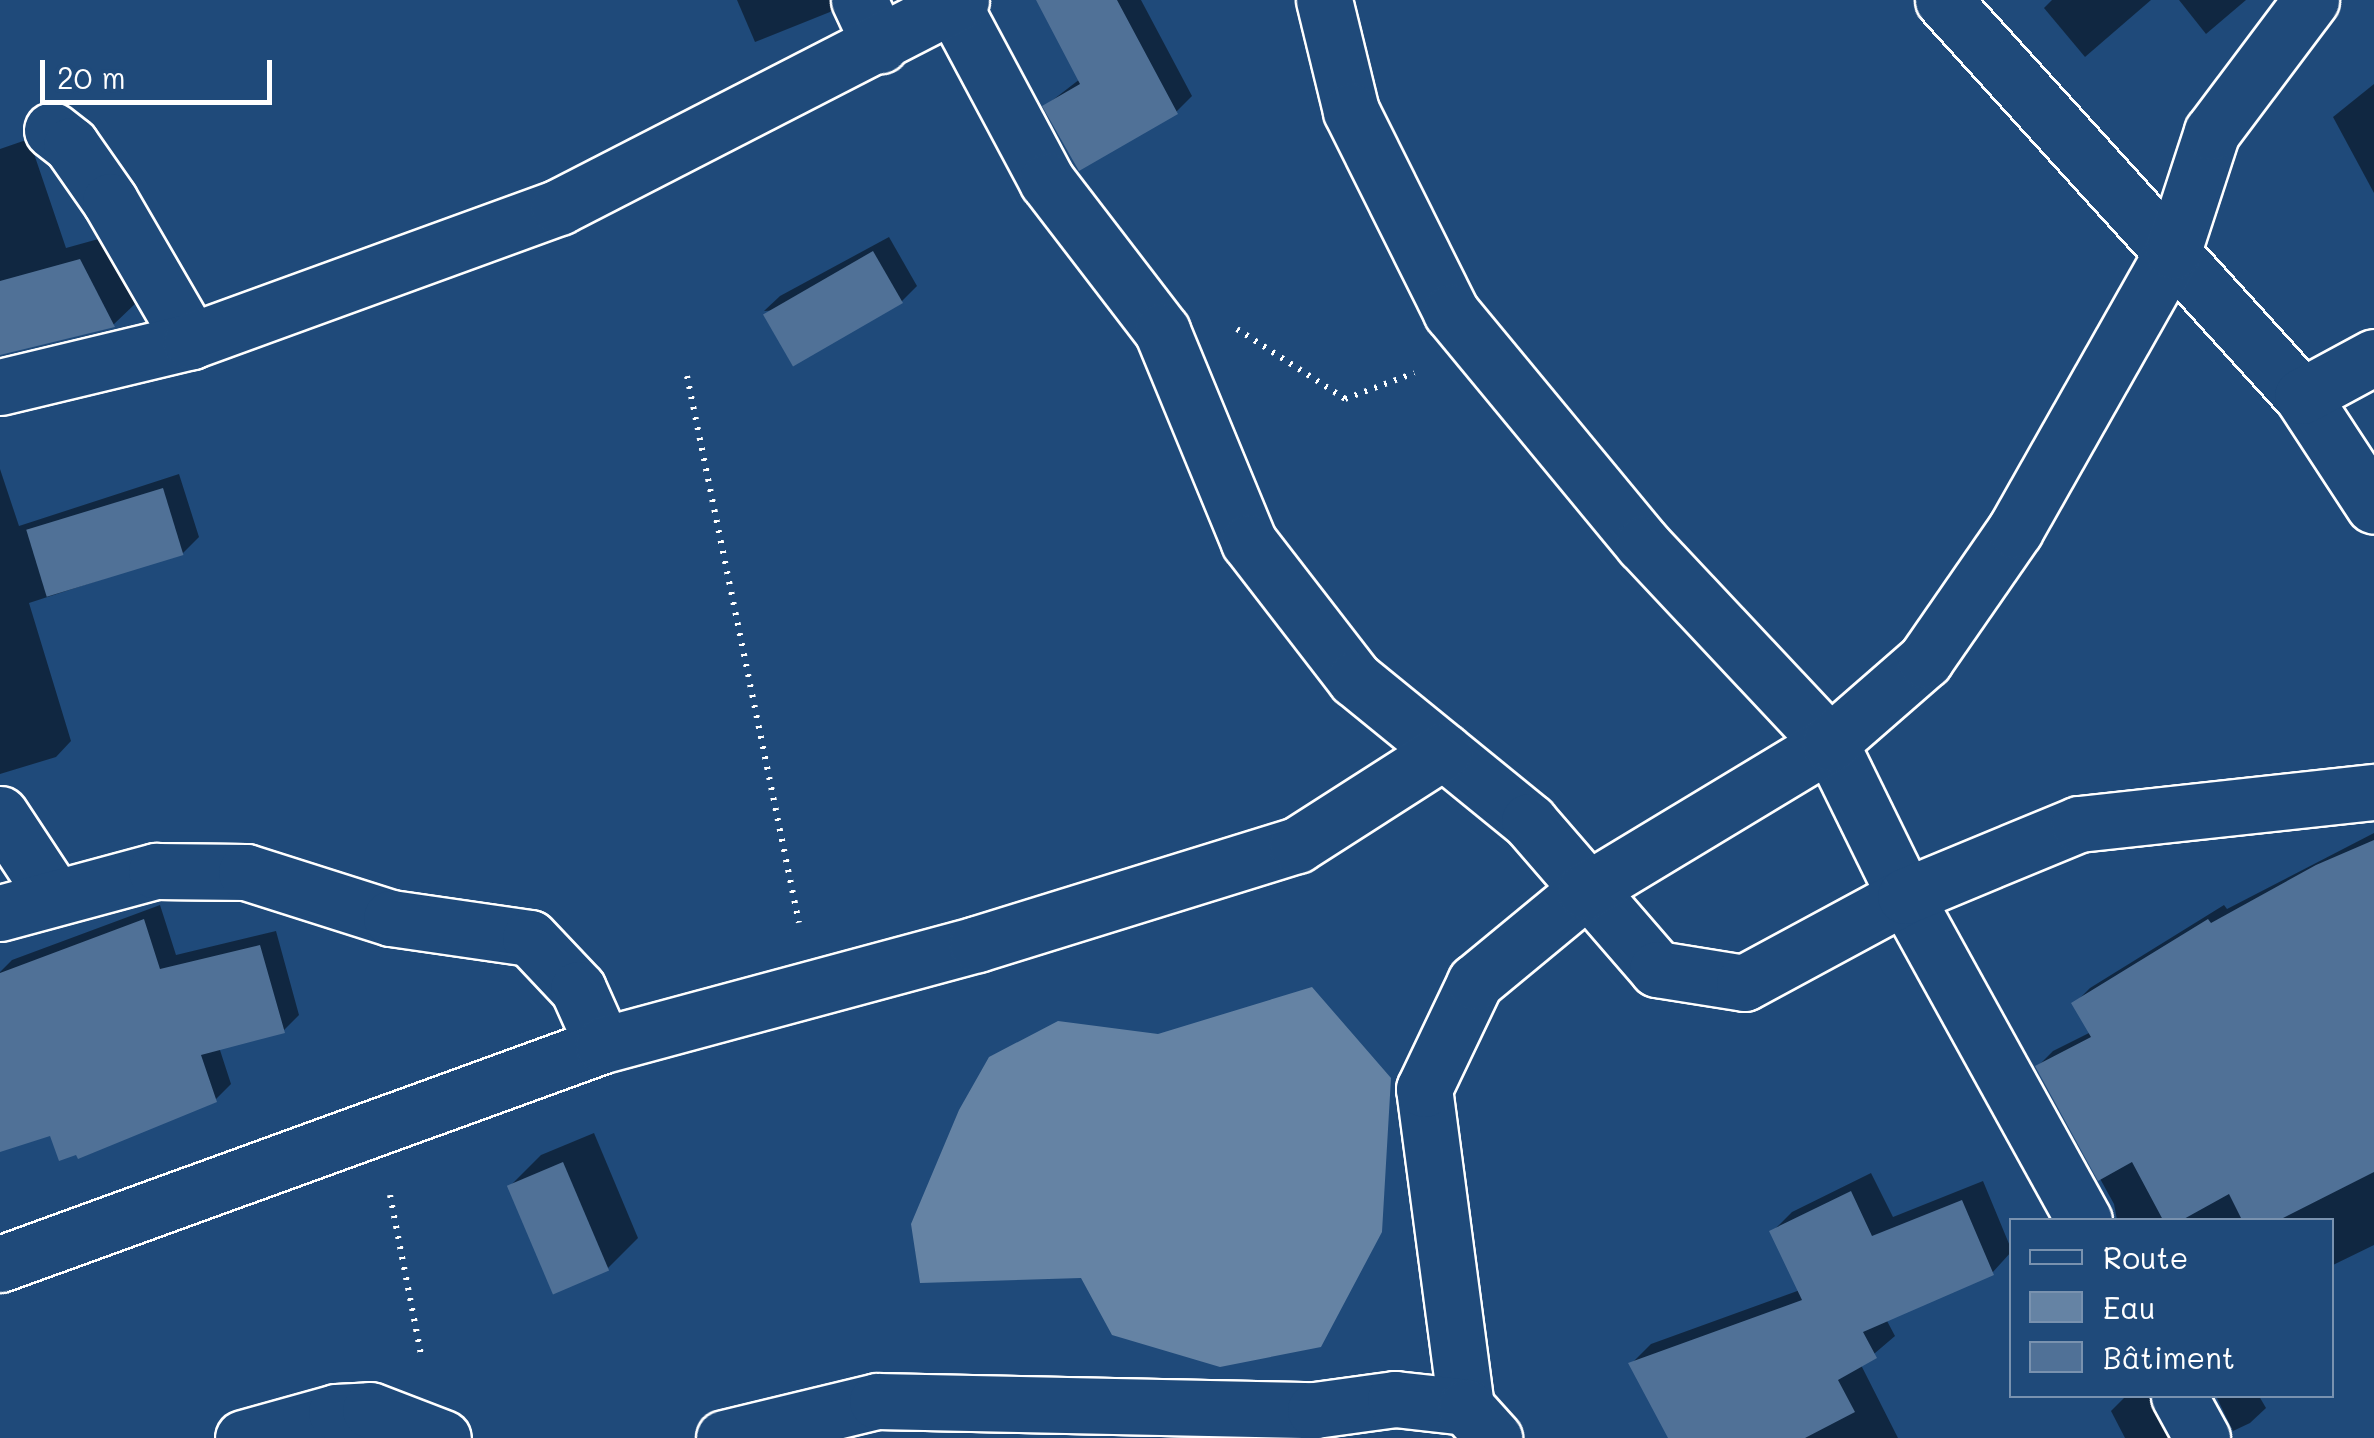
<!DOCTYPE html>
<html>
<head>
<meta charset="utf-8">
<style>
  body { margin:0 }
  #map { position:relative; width:2374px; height:1438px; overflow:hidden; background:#1f4a7a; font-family:Mali,sans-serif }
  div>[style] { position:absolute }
  .water>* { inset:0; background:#6583a4 }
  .shadow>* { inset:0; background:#0007 }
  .building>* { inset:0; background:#507197; transform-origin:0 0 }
  .path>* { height:6px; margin-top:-3px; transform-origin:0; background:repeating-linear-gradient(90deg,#fff 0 2.5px,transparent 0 10.5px) }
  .roads { filter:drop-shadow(2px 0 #fff) drop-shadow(-2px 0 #fff) drop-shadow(0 2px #fff) drop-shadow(0 -2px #fff) }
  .minor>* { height:55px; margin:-27.5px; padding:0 27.5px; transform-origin:27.5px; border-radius:27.5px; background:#1f4a7a }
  span { translate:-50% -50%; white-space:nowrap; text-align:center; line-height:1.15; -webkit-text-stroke:8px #1f4a7a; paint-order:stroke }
  .legend { position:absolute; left:2009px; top:1218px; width:325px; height:180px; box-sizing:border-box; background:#1f4a7a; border:2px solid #7992af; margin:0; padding:12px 18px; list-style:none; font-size:30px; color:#fff }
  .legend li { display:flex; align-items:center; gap:20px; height:50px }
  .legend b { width:50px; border:2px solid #7992af }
  .scale { position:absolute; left:40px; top:60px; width:232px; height:45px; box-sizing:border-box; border:5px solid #fff; border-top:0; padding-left:12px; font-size:30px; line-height:35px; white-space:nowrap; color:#fff; -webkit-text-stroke:8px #1f4a7a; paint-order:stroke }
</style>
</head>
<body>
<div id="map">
  <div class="water">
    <div style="clip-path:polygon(1312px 987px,1391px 1078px,1382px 1232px,1321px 1347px,1220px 1367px,1112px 1335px,1081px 1278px,920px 1283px,911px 1224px,959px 1110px,989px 1057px,1058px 1021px,1158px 1034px)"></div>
  </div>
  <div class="shadow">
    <div style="clip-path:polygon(737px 0,842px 0,830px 12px,755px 42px)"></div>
    <div style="clip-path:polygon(1038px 0,1141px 0,1192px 96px,1176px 112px,1045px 106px,1080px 79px)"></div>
    <div style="clip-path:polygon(2052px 0,2151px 0,2085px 57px,2044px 8px)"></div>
    <div style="clip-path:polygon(2179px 0,2246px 0,2206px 34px)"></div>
    <div style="clip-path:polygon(2374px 84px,2374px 193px,2333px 117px)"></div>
    <div style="clip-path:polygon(29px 139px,66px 248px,102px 238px,136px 303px,113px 325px,0 353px,0 149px)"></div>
    <div style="clip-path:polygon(889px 237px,917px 286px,902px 301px,764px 311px,780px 296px)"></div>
    <div style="clip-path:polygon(0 469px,19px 526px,179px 474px,199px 537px,183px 553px,29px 603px,71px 741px,56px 757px,0 774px)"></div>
    <div style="clip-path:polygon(2374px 833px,2374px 1245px,2333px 1265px,2332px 1220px,2117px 1220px,2114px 1204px,2038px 1066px,2053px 1051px,2091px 1032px,2074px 1004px,2090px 988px,2224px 905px,2227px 909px)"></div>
    <div style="clip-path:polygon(160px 905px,176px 955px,276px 931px,299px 1015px,283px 1031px,219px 1047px,231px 1084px,216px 1099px,51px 1132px,0 1150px,0 972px,12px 960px)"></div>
    <div style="clip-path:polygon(594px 1133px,638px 1238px,607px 1269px,510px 1186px,541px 1155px)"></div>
    <div style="clip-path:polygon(1871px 1173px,1893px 1217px,1983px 1181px,2012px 1251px,1992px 1273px,1886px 1319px,1895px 1336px,1861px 1365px,1898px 1438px,1669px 1438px,1631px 1364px,1651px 1344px,1800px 1290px,1772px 1232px,1792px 1212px)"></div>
    <div style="clip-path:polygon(2126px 1396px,2167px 1396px,2192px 1438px,2125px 1438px,2111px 1411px)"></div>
    <div style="clip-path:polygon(2216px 1396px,2259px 1396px,2266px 1408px,2250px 1423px,2233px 1431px)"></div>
  </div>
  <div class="building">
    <div style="clip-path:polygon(1036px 0,1117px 0,1178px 114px,1079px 171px,1042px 106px,1080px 84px)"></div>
    <div style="left:873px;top:251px;width:60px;height:127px;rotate:60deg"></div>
    <div style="clip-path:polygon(80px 259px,115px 327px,0 355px,0 281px)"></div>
    <div style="left:163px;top:488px;width:70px;height:143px;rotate:73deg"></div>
    <div style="clip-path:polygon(2374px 840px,2374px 1172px,2279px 1220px,2242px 1220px,2229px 1194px,2182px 1220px,2163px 1220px,2132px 1162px,2098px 1181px,2035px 1066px,2091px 1037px,2071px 1003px,2208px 919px,2211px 923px,2316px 865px)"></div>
    <div style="clip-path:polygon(144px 919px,160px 969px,260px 945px,285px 1033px,201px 1055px,217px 1102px,78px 1159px,76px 1155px,59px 1161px,50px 1136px,0 1152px,0 973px)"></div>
    <div style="left:563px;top:1162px;width:118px;height:61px;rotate:67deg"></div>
    <div style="clip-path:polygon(1851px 1191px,1872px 1236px,1962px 1200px,1994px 1275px,1863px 1332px,1877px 1358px,1838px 1380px,1855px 1412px,1805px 1438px,1668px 1438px,1628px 1363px,1802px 1300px,1769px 1231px)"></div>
  </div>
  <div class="path">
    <div style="left:1237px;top:329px;width:129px;rotate:32.9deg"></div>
    <div style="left:1345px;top:399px;width:74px;rotate:-20.6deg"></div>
    <div style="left:687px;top:376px;width:558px;rotate:78.43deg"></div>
    <div style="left:390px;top:1195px;width:162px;rotate:79deg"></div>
  </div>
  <div class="roads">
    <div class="minor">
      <div style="left:859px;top:0;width:50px;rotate:65deg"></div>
      <div style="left:1324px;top:0;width:114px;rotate:76.3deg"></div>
      <div style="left:1351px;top:111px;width:225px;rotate:63.5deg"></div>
      <div style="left:1451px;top:312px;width:301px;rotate:50.4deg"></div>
      <div style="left:1643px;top:544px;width:273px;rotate:46.8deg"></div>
      <div style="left:1830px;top:743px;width:170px;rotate:63.9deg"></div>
      <div style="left:1905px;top:896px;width:370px;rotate:61.1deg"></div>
      <div style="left:1943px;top:0;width:535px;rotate:47.81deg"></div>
      <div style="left:2302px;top:396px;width:131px;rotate:56.8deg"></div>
      <div style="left:953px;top:5px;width:200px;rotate:61.9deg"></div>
      <div style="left:1047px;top:181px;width:189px;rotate:52.5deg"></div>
      <div style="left:1162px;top:331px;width:228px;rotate:67.6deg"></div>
      <div style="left:1249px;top:542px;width:173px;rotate:52.3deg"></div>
      <div style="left:1355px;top:679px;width:225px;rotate:39.2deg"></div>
      <div style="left:1529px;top:821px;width:196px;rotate:49.1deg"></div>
      <div style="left:1657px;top:969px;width:88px;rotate:9.1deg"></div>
      <div style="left:1744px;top:983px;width:183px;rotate:-28.4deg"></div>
      <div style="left:1905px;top:896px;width:188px;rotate:-22.5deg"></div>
      <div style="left:2079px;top:824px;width:297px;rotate:-6.2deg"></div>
      <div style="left:52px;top:130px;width:24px;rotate:38deg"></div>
      <div style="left:71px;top:145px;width:68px;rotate:55.1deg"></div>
      <div style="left:110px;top:201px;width:162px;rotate:59.9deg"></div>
      <div style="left:0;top:387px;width:196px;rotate:-13.5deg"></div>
      <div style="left:191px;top:341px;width:392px;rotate:-20deg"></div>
      <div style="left:559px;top:207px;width:452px;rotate:-27.2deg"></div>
      <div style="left:2302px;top:396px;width:82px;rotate:-28.4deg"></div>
      <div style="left:0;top:814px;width:98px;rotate:56.6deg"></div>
      <div style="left:0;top:913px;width:162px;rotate:-15.1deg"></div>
      <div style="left:156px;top:871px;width:90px;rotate:0.6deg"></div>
      <div style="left:246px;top:872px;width:152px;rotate:17.6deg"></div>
      <div style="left:391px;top:918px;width:140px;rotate:8.2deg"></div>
      <div style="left:530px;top:938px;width:70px;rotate:46.7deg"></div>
      <div style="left:578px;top:989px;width:61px;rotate:65.9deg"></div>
      <div style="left:0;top:1264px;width:642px;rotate:-19.96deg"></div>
      <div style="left:603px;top:1045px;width:387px;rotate:-15.1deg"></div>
      <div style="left:977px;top:944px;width:335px;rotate:-17.2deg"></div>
      <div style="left:1297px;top:845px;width:174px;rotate:-32.6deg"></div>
      <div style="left:2179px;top:1396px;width:48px;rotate:61.3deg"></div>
      <div style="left:1466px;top:1407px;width:321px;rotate:-97.5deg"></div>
      <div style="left:1424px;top:1089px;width:119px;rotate:-64.5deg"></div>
      <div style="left:1475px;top:982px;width:143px;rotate:-39.6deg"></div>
      <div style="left:1585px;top:891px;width:286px;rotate:-31.1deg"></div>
      <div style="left:1830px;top:743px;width:126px;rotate:-41.1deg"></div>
      <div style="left:1925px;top:660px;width:158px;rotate:-55.3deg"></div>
      <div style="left:2015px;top:530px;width:321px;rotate:-60.5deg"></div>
      <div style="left:2173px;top:251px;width:125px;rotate:-71.9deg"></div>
      <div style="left:2212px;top:132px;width:165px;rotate:-53.1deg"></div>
      <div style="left:243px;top:1438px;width:97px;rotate:-15.6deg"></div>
      <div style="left:336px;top:1412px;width:34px;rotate:-3deg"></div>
      <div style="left:370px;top:1410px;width:78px;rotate:21deg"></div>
      <div style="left:724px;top:1438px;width:157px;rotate:-13.6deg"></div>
      <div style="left:877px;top:1401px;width:438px;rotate:1.2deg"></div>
      <div style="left:1315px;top:1410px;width:81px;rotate:-7.8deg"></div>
      <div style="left:1395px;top:1399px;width:71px;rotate:6.4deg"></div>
      <div style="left:1466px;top:1407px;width:42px;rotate:47.9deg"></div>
    </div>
  </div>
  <ul class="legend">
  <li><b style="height:12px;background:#1f4a7a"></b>Route</li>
  <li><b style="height:28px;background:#6583a4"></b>Eau</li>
  <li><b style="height:28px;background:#507197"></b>Bâtiment</li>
  </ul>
  <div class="scale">20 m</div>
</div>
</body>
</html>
